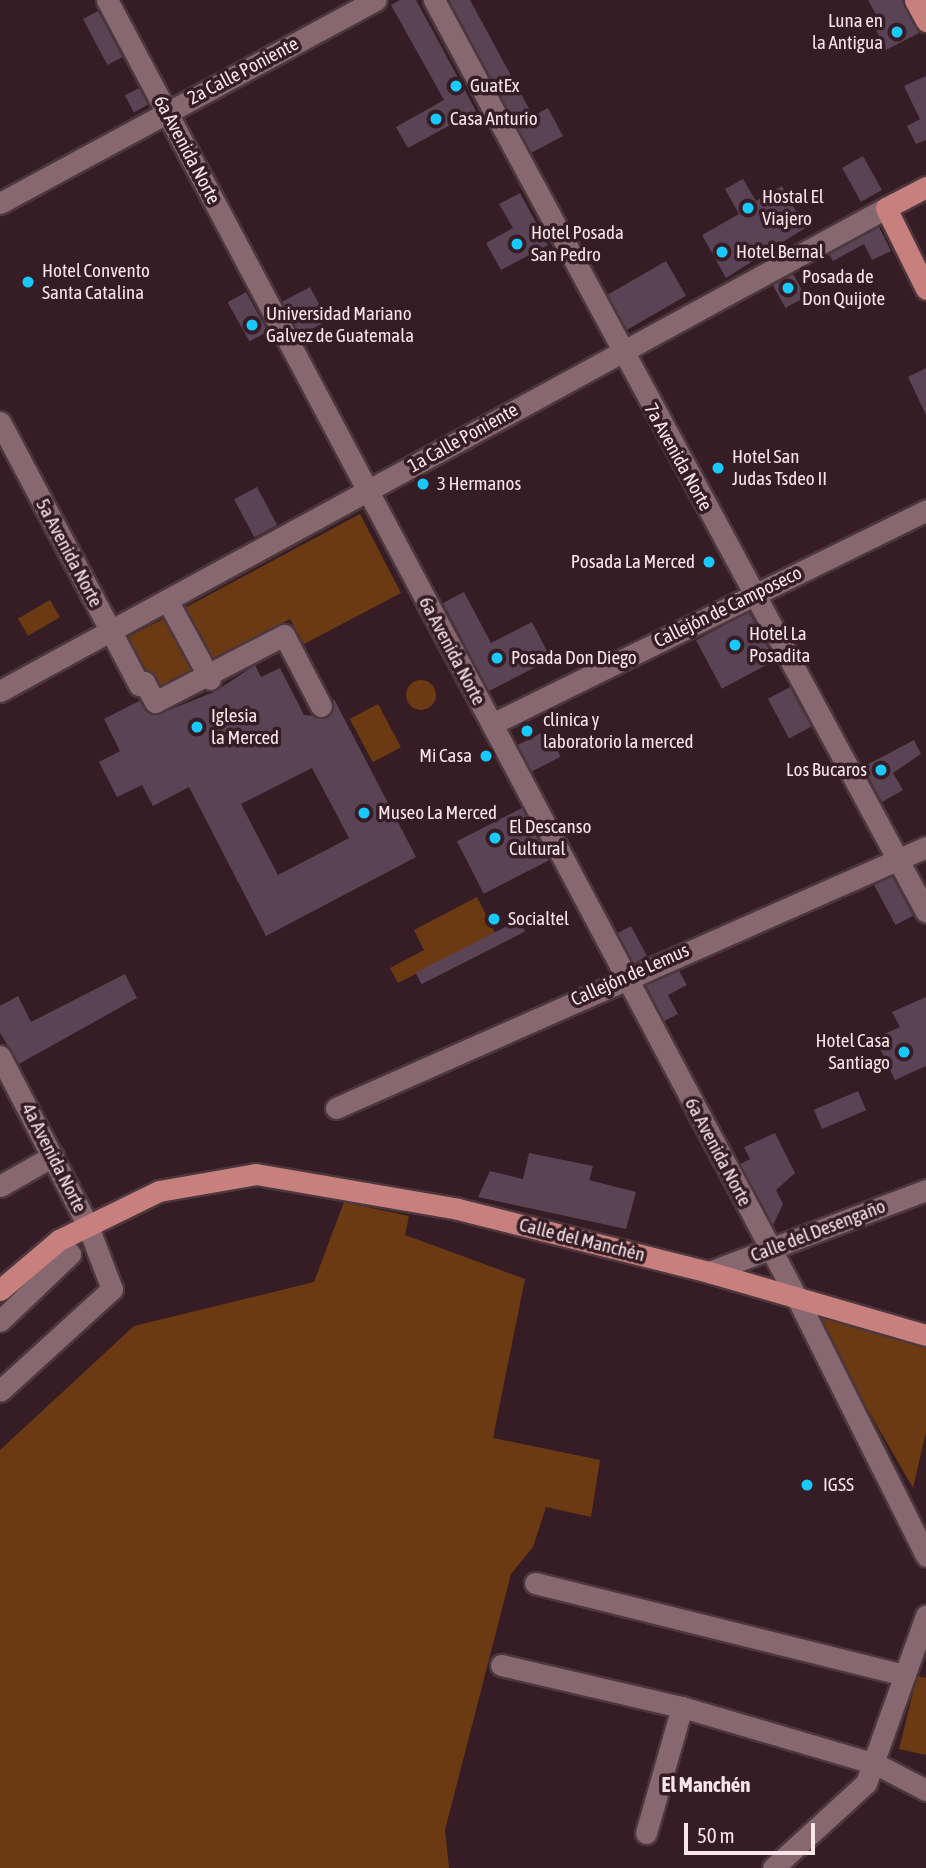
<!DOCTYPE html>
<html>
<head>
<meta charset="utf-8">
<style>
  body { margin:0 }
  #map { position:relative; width:926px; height:1868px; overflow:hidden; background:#361c24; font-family:"Asap Condensed",sans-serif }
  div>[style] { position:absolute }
  .green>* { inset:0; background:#6b3a13; transform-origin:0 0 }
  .round { border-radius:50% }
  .building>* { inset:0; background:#5a4355; transform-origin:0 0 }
  .roads { filter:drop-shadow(2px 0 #4c373d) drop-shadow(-2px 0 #4c373d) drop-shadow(0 2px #4c373d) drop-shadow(0 -2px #4c373d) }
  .minor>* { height:21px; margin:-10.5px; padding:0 10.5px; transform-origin:10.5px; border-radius:10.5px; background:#876770 }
  .major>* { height:21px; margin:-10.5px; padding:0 10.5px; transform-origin:10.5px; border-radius:10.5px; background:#c7807d }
  .dots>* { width:19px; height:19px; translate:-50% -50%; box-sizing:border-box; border:4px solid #361c24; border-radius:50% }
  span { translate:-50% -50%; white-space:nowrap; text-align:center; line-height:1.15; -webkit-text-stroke:7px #361c24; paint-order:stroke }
  .poi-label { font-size:19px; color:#f7e5e9 }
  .right { translate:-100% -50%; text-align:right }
  .left { translate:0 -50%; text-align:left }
  .street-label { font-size:19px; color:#f7e5e9 }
  .neighbourhood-label { font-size:21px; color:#f7e5e9; font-weight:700 }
  .scale { position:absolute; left:684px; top:1823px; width:131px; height:32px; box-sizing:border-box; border:4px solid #f7e5e9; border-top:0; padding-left:9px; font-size:21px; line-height:24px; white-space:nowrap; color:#f7e5e9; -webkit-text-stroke:5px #361c24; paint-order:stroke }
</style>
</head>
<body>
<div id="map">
  <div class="green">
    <div style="clip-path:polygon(360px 514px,401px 593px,304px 644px,290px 619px,209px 660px,181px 610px)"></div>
    <div style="left:50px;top:600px;width:20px;height:37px;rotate:60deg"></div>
    <div style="left:169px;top:616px;width:59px;height:49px;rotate:63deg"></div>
    <div class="round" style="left:406px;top:680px;width:30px;height:30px"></div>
    <div style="left:378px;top:704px;width:49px;height:32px;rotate:62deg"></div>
    <div style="clip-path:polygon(477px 897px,495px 933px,398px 983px,390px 968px,424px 950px,414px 930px)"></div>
    <div style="clip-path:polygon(344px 1202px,409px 1216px,405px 1235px,525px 1279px,493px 1438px,600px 1460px,591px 1517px,546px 1507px,533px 1547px,511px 1574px,445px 1830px,449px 1868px,0 1868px,0 1450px,134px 1326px,314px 1282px)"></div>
    <div style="clip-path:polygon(811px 1311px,926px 1348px,926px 1432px,913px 1488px)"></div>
    <div style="clip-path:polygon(917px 1676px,926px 1678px,926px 1755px,899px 1749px)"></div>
  </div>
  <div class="building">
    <div style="clip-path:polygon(400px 0,416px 0,476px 111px,408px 148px,396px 127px,444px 100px,391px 5px)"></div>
    <div style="clip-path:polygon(449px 0,470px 0,533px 116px,548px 108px,563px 136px,531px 153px)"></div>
    <div style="clip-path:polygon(868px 0,902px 0,919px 33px,886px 50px,876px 30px,883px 27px)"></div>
    <div style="left:98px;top:11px;width:52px;height:17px;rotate:62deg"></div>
    <div style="clip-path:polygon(926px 76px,926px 140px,916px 144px,907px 126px,920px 119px,904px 86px)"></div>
    <div style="left:139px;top:88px;width:19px;height:16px;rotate:62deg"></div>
    <div style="left:863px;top:156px;width:39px;height:24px;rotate:61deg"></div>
    <div style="clip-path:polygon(743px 179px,756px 201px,782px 186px,805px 228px,726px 278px,702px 235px,739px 214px,725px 189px)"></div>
    <div style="clip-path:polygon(520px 193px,548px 245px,501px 270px,486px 243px,513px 228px,499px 204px)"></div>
    <div style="clip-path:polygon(879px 227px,891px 251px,872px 260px,864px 244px,833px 261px,829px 254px)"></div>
    <div style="left:666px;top:261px;width:40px;height:68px;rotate:60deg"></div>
    <div style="left:793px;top:274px;width:26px;height:23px;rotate:61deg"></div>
    <div style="left:310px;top:287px;width:38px;height:32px;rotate:62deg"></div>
    <div style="left:246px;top:292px;width:45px;height:21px;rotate:61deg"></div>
    <div style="clip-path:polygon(926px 368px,926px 415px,908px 377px)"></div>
    <div style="left:257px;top:487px;width:43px;height:26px;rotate:62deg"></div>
    <div style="clip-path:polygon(464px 592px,491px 643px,532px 622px,551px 659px,489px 691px,443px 603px)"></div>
    <div style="left:749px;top:612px;width:55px;height:60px;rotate:62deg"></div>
    <div style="clip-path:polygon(evenodd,255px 665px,261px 677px,280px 668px,304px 715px,328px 717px,334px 699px,416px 857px,266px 936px,189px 787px,153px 806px,142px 785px,117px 797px,99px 762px,120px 751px,104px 719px,139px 701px,149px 713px,160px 714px,216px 691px,255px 665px,312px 768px,349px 838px,278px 875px,241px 804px,312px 768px)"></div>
    <div style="left:790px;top:687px;width:45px;height:25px;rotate:62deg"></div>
    <div style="left:547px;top:730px;width:30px;height:33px;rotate:63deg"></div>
    <div style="clip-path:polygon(914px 740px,921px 754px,893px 773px,903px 790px,882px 802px,863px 767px)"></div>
    <div style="left:522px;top:808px;width:59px;height:73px;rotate:63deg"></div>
    <div style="left:892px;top:876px;width:45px;height:20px;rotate:62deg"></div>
    <div style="left:519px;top:920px;width:13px;height:116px;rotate:63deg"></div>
    <div style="left:631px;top:926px;width:34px;height:15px;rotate:62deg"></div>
    <div style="clip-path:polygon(679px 971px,687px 985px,668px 995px,678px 1014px,664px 1021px,646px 985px)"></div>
    <div style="clip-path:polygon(125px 974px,137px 998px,19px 1064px,0 1033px,0 1006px,18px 996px,31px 1022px)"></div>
    <div style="clip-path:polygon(926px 997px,926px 1066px,895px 1080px,875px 1038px,900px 1027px,892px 1012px)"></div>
    <div style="left:858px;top:1091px;width:21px;height:48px;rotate:67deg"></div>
    <div style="clip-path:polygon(775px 1133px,795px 1173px,776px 1190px,783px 1204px,773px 1225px,740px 1164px,750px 1159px,744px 1147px)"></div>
    <div style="clip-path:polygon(529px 1153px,593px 1166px,589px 1180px,636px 1192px,626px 1229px,478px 1197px,490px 1171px,523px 1179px)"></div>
  </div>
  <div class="roads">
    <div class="minor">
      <div style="left:107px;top:0;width:1474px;rotate:62.01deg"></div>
      <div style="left:799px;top:1302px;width:284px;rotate:63.4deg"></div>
      <div style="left:434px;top:0;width:1036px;rotate:61.65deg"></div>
      <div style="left:0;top:203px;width:427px;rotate:-28.4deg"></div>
      <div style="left:0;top:422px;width:297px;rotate:62.1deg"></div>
      <div style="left:139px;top:685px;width:6px;rotate:-31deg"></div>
      <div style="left:144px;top:682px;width:23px;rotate:61deg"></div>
      <div style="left:155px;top:702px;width:145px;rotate:-27.4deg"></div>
      <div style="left:284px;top:635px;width:80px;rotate:62.5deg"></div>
      <div style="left:167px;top:600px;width:90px;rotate:61.4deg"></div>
      <div style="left:0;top:691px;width:1009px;rotate:-28.6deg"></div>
      <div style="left:492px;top:724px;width:484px;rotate:-26.2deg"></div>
      <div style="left:0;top:1056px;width:189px;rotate:62.6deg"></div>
      <div style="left:87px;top:1224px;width:70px;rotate:69deg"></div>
      <div style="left:112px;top:1289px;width:151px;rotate:137.7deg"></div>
      <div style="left:336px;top:1108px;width:645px;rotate:-23.86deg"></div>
      <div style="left:0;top:1186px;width:61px;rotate:-29.5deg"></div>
      <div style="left:709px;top:1272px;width:232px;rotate:-20.7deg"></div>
      <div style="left:0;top:1321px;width:97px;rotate:-43.7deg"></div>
      <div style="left:70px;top:1254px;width:18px;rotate:-128deg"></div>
      <div style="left:535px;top:1583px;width:381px;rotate:14deg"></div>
      <div style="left:501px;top:1665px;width:186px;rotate:13.1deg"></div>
      <div style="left:682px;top:1707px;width:202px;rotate:16.4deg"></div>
      <div style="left:876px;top:1764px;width:56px;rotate:27.5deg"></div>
      <div style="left:646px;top:1833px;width:131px;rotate:-74.1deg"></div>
      <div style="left:773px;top:1868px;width:126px;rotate:-42.4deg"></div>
      <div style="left:866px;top:1783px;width:178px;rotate:-70.3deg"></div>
    </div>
    <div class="major">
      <div style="left:915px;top:0;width:24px;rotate:62deg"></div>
      <div style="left:926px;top:187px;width:45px;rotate:152.3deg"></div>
      <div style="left:886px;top:208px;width:90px;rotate:63.7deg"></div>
      <div style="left:0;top:1290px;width:77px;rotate:-40.3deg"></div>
      <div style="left:59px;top:1240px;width:111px;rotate:-26.1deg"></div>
      <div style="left:159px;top:1191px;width:98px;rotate:-9.9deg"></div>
      <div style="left:256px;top:1174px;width:205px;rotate:9.8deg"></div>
      <div style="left:458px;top:1209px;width:259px;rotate:14.1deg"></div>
      <div style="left:709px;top:1272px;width:226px;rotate:16.2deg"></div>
    </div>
  </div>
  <div class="dots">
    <div style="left:897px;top:32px;background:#17cafb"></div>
    <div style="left:456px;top:86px;background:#17cafb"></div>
    <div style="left:436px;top:119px;background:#17cafb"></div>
    <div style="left:748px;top:208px;background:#17cafb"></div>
    <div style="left:517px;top:244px;background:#17cafb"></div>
    <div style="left:722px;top:252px;background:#17cafb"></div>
    <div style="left:28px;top:282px;background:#17cafb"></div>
    <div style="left:788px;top:288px;background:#17cafb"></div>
    <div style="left:252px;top:325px;background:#17cafb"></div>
    <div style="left:718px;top:468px;background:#17cafb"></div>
    <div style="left:423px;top:484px;background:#17cafb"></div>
    <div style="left:709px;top:562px;background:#17cafb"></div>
    <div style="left:735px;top:645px;background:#17cafb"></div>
    <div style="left:497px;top:658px;background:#17cafb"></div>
    <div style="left:197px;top:727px;background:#17cafb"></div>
    <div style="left:527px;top:731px;background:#17cafb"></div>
    <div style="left:486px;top:756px;background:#17cafb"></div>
    <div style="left:881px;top:770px;background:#17cafb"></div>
    <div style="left:364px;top:813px;background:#17cafb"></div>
    <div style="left:495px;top:838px;background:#17cafb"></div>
    <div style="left:494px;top:919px;background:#17cafb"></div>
    <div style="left:904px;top:1052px;background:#17cafb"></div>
    <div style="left:807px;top:1485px;background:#17cafb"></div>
  </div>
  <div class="poi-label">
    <span class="right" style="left:883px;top:32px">Luna en<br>la Antigua</span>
    <span class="left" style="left:470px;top:86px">GuatEx</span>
    <span class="left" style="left:450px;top:119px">Casa Anturio</span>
    <span class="left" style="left:762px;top:208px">Hostal El<br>Viajero</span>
    <span class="left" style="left:531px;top:244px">Hotel Posada<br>San Pedro</span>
    <span class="left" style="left:736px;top:252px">Hotel Bernal</span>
    <span class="left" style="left:42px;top:282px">Hotel Convento<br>Santa Catalina</span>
    <span class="left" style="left:802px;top:288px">Posada de<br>Don Quijote</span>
    <span class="left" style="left:266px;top:325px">Universidad Mariano<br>Galvez de Guatemala</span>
    <span class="left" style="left:732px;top:468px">Hotel San<br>Judas Tsdeo II</span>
    <span class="left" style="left:437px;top:484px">3 Hermanos</span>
    <span class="right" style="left:695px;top:562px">Posada La Merced</span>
    <span class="left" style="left:749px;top:645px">Hotel La<br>Posadita</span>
    <span class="left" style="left:511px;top:658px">Posada Don Diego</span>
    <span class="left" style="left:211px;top:727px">Iglesia<br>la Merced</span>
    <span class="left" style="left:543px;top:731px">clinica y<br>laboratorio la merced</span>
    <span class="right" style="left:472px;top:756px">Mi Casa</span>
    <span class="right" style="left:867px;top:770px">Los Bucaros</span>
    <span class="left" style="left:378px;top:813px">Museo La Merced</span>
    <span class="left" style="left:509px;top:838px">El Descanso<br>Cultural</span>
    <span class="left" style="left:508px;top:919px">Socialtel</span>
    <span class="right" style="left:890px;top:1052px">Hotel Casa<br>Santiago</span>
    <span class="left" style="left:823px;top:1485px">IGSS</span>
  </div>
  <div class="street-label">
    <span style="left:243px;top:71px;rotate:-28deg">2a Calle Poniente</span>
    <span style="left:187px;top:150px;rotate:62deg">6a Avenida Norte</span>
    <span style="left:463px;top:438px;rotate:-29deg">1a Calle Poniente</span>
    <span style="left:678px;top:457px;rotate:61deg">7a Avenida Norte</span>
    <span style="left:69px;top:553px;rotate:62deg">5a Avenida Norte</span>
    <span style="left:728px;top:607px;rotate:-26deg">Callejón de Camposeco</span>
    <span style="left:452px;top:651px;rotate:62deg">6a Avenida Norte</span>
    <span style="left:630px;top:975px;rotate:-24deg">Callejón de Lemus</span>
    <span style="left:718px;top:1152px;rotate:62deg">6a Avenida Norte</span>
    <span style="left:54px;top:1158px;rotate:63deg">4a Avenida Norte</span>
    <span style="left:818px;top:1231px;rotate:-21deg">Calle del Desengaño</span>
    <span style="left:582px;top:1240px;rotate:14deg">Calle del Manchén</span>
  </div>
  <div class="neighbourhood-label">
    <span style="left:706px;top:1784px">El Manchén</span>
  </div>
  <div class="scale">50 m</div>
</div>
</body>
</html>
